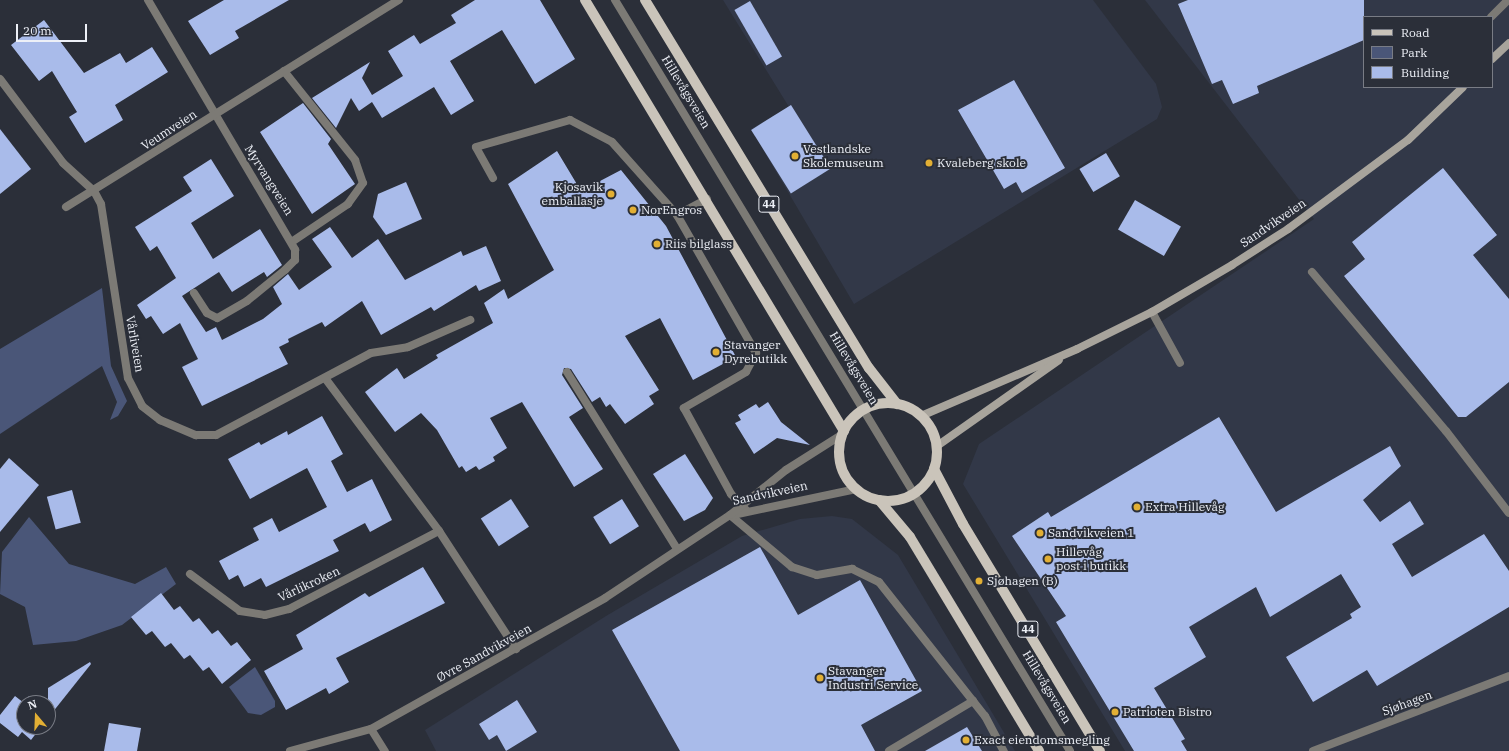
<!DOCTYPE html>
<html>
<head>
<meta charset="utf-8">
<style>
  body { margin:0 }
  #map { position:relative; width:1509px; height:751px; overflow:hidden; background:#2b2f39; font-family:"IBM Plex Serif",serif }
  div>[style] { position:absolute }
  .built>* { inset:0; background:#323848 }
  .green>* { inset:0; background:#4a5678 }
  .building>* { inset:0; background:#a9bbea; transform-origin:0 0 }
  .lane>* { height:8px; margin:-4px; padding:0 4px; transform-origin:4px; border-radius:4px; background:#7c7a75 }
  .street>* { height:8px; margin:-4px; padding:0 4px; transform-origin:4px; border-radius:4px; background:#7c7a75 }
  .secondary>* { height:8px; margin:-4px; padding:0 4px; transform-origin:4px; border-radius:4px; background:#a8a49c }
  .primary>* { height:10px; margin:-5px; padding:0 5px; transform-origin:5px; border-radius:5px; background:#cac4ba }
  .primary>.ring { margin:-5px; padding:0; box-sizing:content-box; background:none; border:10px solid #cac4ba; border-radius:50% }
  .dots>* { width:11px; height:11px; translate:-50% -50%; box-sizing:border-box; border:2px solid #2b2f39; border-radius:50% }
  span { translate:-50% -50%; white-space:nowrap; text-align:center; line-height:1.15; -webkit-text-stroke:4px #2b2f39; paint-order:stroke }
  .shield-label span { padding:1px 3px; background:#2b2f39; border:1px solid; border-radius:3px; -webkit-text-stroke-width:0 }
  .shield-label { font-size:11px; color:#edf0f7; font-weight:700 }
  .street-label { font-size:12px; color:#edf0f7 }
  .poi-label { font-size:12px; color:#edf0f7 }
  .left { translate:0 -50%; text-align:left }
  .right { translate:-100% -50%; text-align:right }
  .legend { position:absolute; left:1363px; top:16px; width:130px; height:72px; box-sizing:border-box; background:#2b2f39; border:1px solid #797c85; margin:0; padding:5px 7px; list-style:none; font-size:12px; color:#edf0f7 }
  .legend li { display:flex; align-items:center; gap:8px; height:20px }
  .legend b { width:20px; border:1px solid #797c85 }
  .north { position:absolute; left:16px; top:695px; width:40px; height:40px; box-sizing:border-box; background:#2b2f39; border:1px solid #797c85; border-radius:50%; rotate:341deg; font-size:11px; font-weight:700; line-height:16px; text-align:center; color:#edf0f7 }
  .north::after { content:''; display:block; margin:auto; width:14px; height:18px; background:#e2af34; clip-path:polygon(50% 0,100% 100%,50% 72%,0 100%) }
  .scale { position:absolute; left:16px; top:24px; width:71px; height:18px; box-sizing:border-box; border:2px solid #edf0f7; border-top:0; padding-left:5px; font-size:12px; line-height:14px; white-space:nowrap; color:#edf0f7; -webkit-text-stroke:3px #2b2f39; paint-order:stroke }
</style>
</head>
<body>
<div id="map">
  <div class="built">
    <div style="clip-path:polygon(723px 0,1093px 0,1156px 84px,1162px 107px,1157px 119px,854px 304px,751px 129px,789px 107px)"></div>
    <div style="clip-path:polygon(evenodd,1145px 0,1509px 0,1509px 751px,1125px 751px,963px 484px,979px 444px,1314px 219px,1145px 0,1364px 17px,1492px 17px,1492px 87px,1364px 87px,1364px 17px)"></div>
    <div style="clip-path:polygon(832px 516px,852px 519px,898px 555px,1015px 751px,436px 751px,425px 730px,606px 616px,742px 536px,800px 519px)"></div>
  </div>
  <div class="green">
    <div style="clip-path:polygon(102px 288px,111px 366px,127px 401px,118px 416px,110px 420px,117px 402px,102px 366px,0 434px,0 349px)"></div>
    <div style="clip-path:polygon(29px 517px,69px 564px,135px 584px,166px 567px,176px 584px,122px 625px,76px 641px,33px 645px,25px 607px,0 594px,2px 552px)"></div>
    <div style="clip-path:polygon(255px 667px,275px 701px,275px 707px,261px 715px,248px 713px,229px 687px)"></div>
  </div>
  <div class="building">
    <div style="clip-path:polygon(224px 0,289px 0,235px 31px,239px 38px,210px 55px,188px 21px)"></div>
    <div style="clip-path:polygon(475px 0,540px 0,575px 59px,535px 84px,502px 30px,450px 61px,474px 101px,451px 115px,434px 87px,382px 118px,372px 102px,359px 111px,351px 98px,336px 128px,312px 98px,370px 62px,362px 78px,372px 95px,403px 76px,388px 51px,414px 35px,420px 44px,456px 23px,451px 15px)"></div>
    <div style="clip-path:polygon(1188px 0,1364px 0,1364px 40px,1257px 86px,1259px 93px,1233px 104px,1222px 80px,1212px 84px,1178px 4px)"></div>
    <div style="left:750px;top:1px;width:64px;height:18px;rotate:60deg"></div>
    <div style="clip-path:polygon(44px 20px,84px 73px,120px 53px,126px 63px,152px 47px,168px 72px,115px 105px,123px 120px,85px 143px,69px 117px,77px 112px,52px 71px,39px 81px,11px 45px)"></div>
    <div style="clip-path:polygon(1014px 80px,1065px 168px,1022px 193px,1016px 182px,1004px 189px,958px 110px)"></div>
    <div style="clip-path:polygon(303px 103px,331px 139px,328px 144px,355px 184px,312px 214px,260px 132px)"></div>
    <div style="left:791px;top:105px;width:75px;height:47px;rotate:58deg"></div>
    <div style="clip-path:polygon(0 129px,31px 169px,0 194px)"></div>
    <div style="clip-path:polygon(557px 151px,581px 191px,621px 170px,666px 226px,736px 357px,693px 380px,660px 318px,625px 336px,659px 390px,649px 396px,654px 404px,625px 424px,610px 404px,606px 407px,600px 397px,592px 402px,571px 369px,564px 368px,562px 375px,583px 408px,569px 417px,603px 469px,574px 487px,522px 402px,490px 418px,507px 448px,493px 457px,495px 461px,479px 470px,476px 466px,466px 472px,462px 466px,459px 468px,437px 430px,421px 413px,395px 432px,365px 392px,397px 368px,404px 379px,438px 358px,436px 355px,493px 323px,484px 303px,504px 289px,508px 299px,554px 270px,508px 184px)"></div>
    <div style="left:1106px;top:153px;width:27px;height:31px;rotate:59deg"></div>
    <div style="clip-path:polygon(211px 159px,234px 196px,191px 223px,213px 259px,260px 229px,282px 265px,267px 277px,264px 272px,232px 292px,219px 272px,182px 296px,206px 332px,216px 327px,222px 340px,263px 319px,282px 304px,273px 287px,288px 274px,299px 290px,332px 267px,312px 239px,330px 227px,352px 258px,378px 239px,405px 280px,461px 251px,463px 256px,486px 246px,501px 281px,479px 291px,476px 285px,434px 311px,431px 307px,381px 335px,362px 301px,325px 327px,322px 322px,288px 339px,289px 342px,279px 347px,288px 364px,202px 406px,182px 367px,198px 359px,180px 323px,163px 334px,151px 316px,146px 319px,137px 305px,176px 278px,157px 246px,150px 251px,135px 227px,192px 191px,183px 177px)"></div>
    <div style="clip-path:polygon(1443px 168px,1497px 235px,1473px 255px,1509px 299px,1509px 382px,1466px 417px,1458px 417px,1344px 276px,1365px 259px,1352px 242px)"></div>
    <div style="clip-path:polygon(406px 182px,422px 219px,386px 235px,373px 217px,378px 194px)"></div>
    <div style="left:1135px;top:200px;width:53px;height:34px;rotate:30deg"></div>
    <div style="clip-path:polygon(768px 402px,781px 422px,810px 445px,777px 438px,754px 454px,735px 423px,741px 420px,738px 415px,756px 404px,759px 408px)"></div>
    <div style="clip-path:polygon(322px 416px,343px 454px,331px 461px,347px 492px,372px 479px,392px 520px,370px 532px,365px 523px,333px 540px,339px 551px,266px 587px,261px 578px,244px 587px,238px 575px,229px 580px,219px 561px,259px 540px,253px 528px,272px 518px,279px 532px,327px 507px,307px 468px,250px 499px,228px 459px,259px 442px,261px 445px,287px 431px,288px 435px)"></div>
    <div style="clip-path:polygon(1219px 417px,1276px 512px,1390px 446px,1401px 466px,1363px 500px,1380px 522px,1410px 501px,1424px 524px,1392px 544px,1412px 577px,1484px 534px,1509px 571px,1509px 607px,1377px 686px,1367px 670px,1313px 702px,1286px 657px,1352px 618px,1350px 614px,1361px 607px,1341px 574px,1270px 617px,1256px 587px,1189px 627px,1206px 657px,1154px 688px,1185px 739px,1181px 741px,1187px 751px,1134px 751px,1056px 622px,1066px 616px,1012px 536px,1048px 512px,1051px 517px)"></div>
    <div style="clip-path:polygon(685px 454px,713px 498px,705px 510px,684px 521px,653px 474px)"></div>
    <div style="clip-path:polygon(9px 458px,39px 485px,0 532px,0 469px)"></div>
    <div style="left:72px;top:490px;width:34px;height:26px;rotate:75deg"></div>
    <div style="left:511px;top:499px;width:33px;height:36px;rotate:57deg"></div>
    <div style="left:622px;top:499px;width:32px;height:34px;rotate:58deg"></div>
    <div style="clip-path:polygon(760px 547px,798px 615px,860px 580px,922px 691px,861px 725px,875px 751px,680px 751px,612px 630px)"></div>
    <div style="clip-path:polygon(423px 567px,445px 603px,336px 658px,349px 682px,329px 694px,326px 688px,286px 710px,264px 671px,303px 649px,296px 635px,365px 593px,369px 597px)"></div>
    <div style="clip-path:polygon(161px 593px,174px 610px,180px 606px,193px 622px,199px 618px,212px 634px,218px 630px,231px 646px,237px 642px,251px 660px,222px 684px,209px 667px,203px 671px,190px 655px,184px 659px,171px 643px,165px 647px,152px 631px,146px 635px,131px 617px)"></div>
    <div style="clip-path:polygon(90px 662px,91px 664px,48px 718px,48px 688px)"></div>
    <div style="clip-path:polygon(15px 696px,24px 703px,29px 696px,38px 703px,24px 703px,24px 727px,41px 727px,31px 740px,22px 732px,18px 737px,0 723px,0 715px)"></div>
    <div style="clip-path:polygon(517px 700px,537px 732px,506px 751px,497px 735px,489px 740px,479px 724px)"></div>
    <div style="clip-path:polygon(109px 723px,141px 728px,137px 751px,104px 751px)"></div>
    <div style="clip-path:polygon(967px 727px,982px 751px,925px 751px)"></div>
  </div>
  <div class="lane">
    <div style="left:615px;top:0;width:878px;rotate:58.79deg"></div>
    <div style="left:1491px;top:17px;width:24px;rotate:-45deg"></div>
    <div style="left:284px;top:71px;width:114px;rotate:51.4deg"></div>
    <div style="left:355px;top:160px;width:24px;rotate:71deg"></div>
    <div style="left:363px;top:183px;width:26px;rotate:126deg"></div>
    <div style="left:348px;top:204px;width:66px;rotate:146.1deg"></div>
    <div style="left:493px;top:178px;width:35px;rotate:-119deg"></div>
    <div style="left:476px;top:147px;width:98px;rotate:-16deg"></div>
    <div style="left:570px;top:120px;width:47px;rotate:27.6deg"></div>
    <div style="left:612px;top:142px;width:98px;rotate:48.3deg"></div>
    <div style="left:677px;top:215px;width:159px;rotate:60.2deg"></div>
    <div style="left:756px;top:353px;width:21px;rotate:118deg"></div>
    <div style="left:746px;top:372px;width:72px;rotate:149.9deg"></div>
    <div style="left:684px;top:408px;width:98px;rotate:61.3deg"></div>
    <div style="left:731px;top:494px;width:22px;rotate:47deg"></div>
    <div style="left:677px;top:215px;width:34px;rotate:-28deg"></div>
    <div style="left:1312px;top:272px;width:208px;rotate:49.9deg"></div>
    <div style="left:1152px;top:312px;width:58px;rotate:61.2deg"></div>
    <div style="left:567px;top:372px;width:208px;rotate:58.1deg"></div>
    <div style="left:730px;top:515px;width:81px;rotate:40deg"></div>
    <div style="left:792px;top:567px;width:26px;rotate:18deg"></div>
    <div style="left:817px;top:575px;width:36px;rotate:-10deg"></div>
    <div style="left:852px;top:569px;width:30px;rotate:26deg"></div>
    <div style="left:879px;top:582px;width:171px;rotate:51.7deg"></div>
    <div style="left:985px;top:716px;width:40px;rotate:62deg"></div>
    <div style="left:889px;top:751px;width:98px;rotate:-30.8deg"></div>
  </div>
  <div class="street">
    <div style="left:148px;top:0;width:290px;rotate:59.5deg"></div>
    <div style="left:295px;top:250px;width:10px;rotate:90deg"></div>
    <div style="left:295px;top:260px;width:14px;rotate:135deg"></div>
    <div style="left:285px;top:270px;width:49px;rotate:140.8deg"></div>
    <div style="left:247px;top:301px;width:34px;rotate:150deg"></div>
    <div style="left:217px;top:318px;width:11px;rotate:-153deg"></div>
    <div style="left:207px;top:313px;width:24px;rotate:-123deg"></div>
    <div style="left:0;top:79px;width:105px;rotate:53.1deg"></div>
    <div style="left:63px;top:163px;width:42px;rotate:42.1deg"></div>
    <div style="left:94px;top:191px;width:15px;rotate:62deg"></div>
    <div style="left:101px;top:204px;width:176px;rotate:81.2deg"></div>
    <div style="left:128px;top:378px;width:31px;rotate:63deg"></div>
    <div style="left:142px;top:406px;width:23px;rotate:38deg"></div>
    <div style="left:160px;top:420px;width:39px;rotate:23deg"></div>
    <div style="left:196px;top:435px;width:20px"></div>
    <div style="left:216px;top:435px;width:175px;rotate:-27.9deg"></div>
    <div style="left:371px;top:353px;width:37px;rotate:-9deg"></div>
    <div style="left:408px;top:347px;width:68px;rotate:-23.5deg"></div>
    <div style="left:66px;top:207px;width:392px;rotate:-31.9deg"></div>
    <div style="left:325px;top:378px;width:191px;rotate:53.3deg"></div>
    <div style="left:439px;top:531px;width:141px;rotate:56.9deg"></div>
    <div style="left:1446px;top:431px;width:103px;rotate:52.5deg"></div>
    <div style="left:733px;top:515px;width:126px;rotate:-11.9deg"></div>
    <div style="left:190px;top:574px;width:62px;rotate:36.5deg"></div>
    <div style="left:240px;top:611px;width:25px;rotate:9deg"></div>
    <div style="left:265px;top:615px;width:25px;rotate:-14deg"></div>
    <div style="left:289px;top:609px;width:169px;rotate:-27.5deg"></div>
    <div style="left:371px;top:729px;width:26px;rotate:58deg"></div>
    <div style="left:290px;top:751px;width:84px;rotate:-15.2deg"></div>
    <div style="left:371px;top:729px;width:268px;rotate:-29.2deg"></div>
    <div style="left:605px;top:598px;width:150px;rotate:-33.6deg"></div>
    <div style="left:730px;top:515px;width:72px;rotate:-38.8deg"></div>
    <div style="left:786px;top:470px;width:67px;rotate:-32.3deg"></div>
    <div style="left:1313px;top:751px;width:210px;rotate:-20.9deg"></div>
  </div>
  <div class="secondary">
    <div style="left:1492px;top:59px;width:23px;rotate:-43deg"></div>
    <div style="left:921px;top:416px;width:170px;rotate:-23.2deg"></div>
    <div style="left:1077px;top:349px;width:84px;rotate:-26.3deg"></div>
    <div style="left:1152px;top:312px;width:93px;rotate:-30.4deg"></div>
    <div style="left:1232px;top:265px;width:67px;rotate:-32.7deg"></div>
    <div style="left:1288px;top:229px;width:149px;rotate:-36.6deg"></div>
    <div style="left:1408px;top:140px;width:76px;rotate:-43.9deg"></div>
    <div style="left:937px;top:446px;width:149px;rotate:-35.2deg"></div>
  </div>
  <div class="primary">
    <div style="left:585px;top:0;width:503px;rotate:59deg"></div>
    <div style="left:645px;top:0;width:431px;rotate:58.7deg"></div>
    <div style="left:869px;top:368px;width:46px;rotate:52.1deg"></div>
    <div class="ring" style="left:839px;top:403px;width:88px;height:88px"></div>
    <div style="left:934px;top:469px;width:62px;rotate:62.2deg"></div>
    <div style="left:963px;top:524px;width:265px;rotate:58.9deg"></div>
    <div style="left:879px;top:500px;width:48px;rotate:50deg"></div>
    <div style="left:910px;top:537px;width:250px;rotate:58.9deg"></div>
  </div>
  <div class="dots">
    <div style="left:795px;top:156px;background:#e2af34"></div>
    <div style="left:929px;top:163px;background:#e2af34"></div>
    <div style="left:611px;top:194px;background:#e2af34"></div>
    <div style="left:633px;top:210px;background:#e2af34"></div>
    <div style="left:657px;top:244px;background:#e2af34"></div>
    <div style="left:716px;top:352px;background:#e2af34"></div>
    <div style="left:1137px;top:507px;background:#e2af34"></div>
    <div style="left:1040px;top:533px;background:#e2af34"></div>
    <div style="left:1048px;top:559px;background:#e2af34"></div>
    <div style="left:979px;top:581px;background:#e2af34"></div>
    <div style="left:820px;top:678px;background:#e2af34"></div>
    <div style="left:1115px;top:712px;background:#e2af34"></div>
    <div style="left:966px;top:740px;background:#e2af34"></div>
  </div>
  <div class="shield-label">
    <span style="left:769px;top:204px">44</span>
    <span style="left:1028px;top:629px">44</span>
  </div>
  <div class="street-label">
    <span style="left:686px;top:92px;rotate:59deg">Hillevågsveien</span>
    <span style="left:169px;top:130px;rotate:-33deg">Veumveien</span>
    <span style="left:269px;top:180px;rotate:58deg">Myrvangveien</span>
    <span style="left:1273px;top:223px;rotate:-34deg">Sandvikveien</span>
    <span style="left:135px;top:344px;rotate:80deg">Vårliveien</span>
    <span style="left:854px;top:368px;rotate:59deg">Hillevågsveien</span>
    <span style="left:770px;top:493px;rotate:-12deg">Sandvikveien</span>
    <span style="left:309px;top:584px;rotate:-25deg">Vårlikroken</span>
    <span style="left:484px;top:653px;rotate:-29deg">Øvre Sandvikveien</span>
    <span style="left:1047px;top:687px;rotate:59deg">Hillevågsveien</span>
    <span style="left:1407px;top:703px;rotate:-20deg">Sjøhagen</span>
  </div>
  <div class="poi-label">
    <span class="left" style="left:803px;top:156px">Vestlandske<br>Skolemuseum</span>
    <span class="left" style="left:937px;top:163px">Kvaleberg skole</span>
    <span class="right" style="left:603px;top:194px">Kjosavik<br>emballasje</span>
    <span class="left" style="left:641px;top:210px">NorEngros</span>
    <span class="left" style="left:665px;top:244px">Riis bilglass</span>
    <span class="left" style="left:724px;top:352px">Stavanger<br>Dyrebutikk</span>
    <span class="left" style="left:1145px;top:507px">Extra Hillevåg</span>
    <span class="left" style="left:1048px;top:533px">Sandvikveien 1</span>
    <span class="left" style="left:1056px;top:559px">Hillevåg<br>post i butikk</span>
    <span class="left" style="left:987px;top:581px">Sjøhagen (B)</span>
    <span class="left" style="left:828px;top:678px">Stavanger<br>Industri Service</span>
    <span class="left" style="left:1123px;top:712px">Patrioten Bistro</span>
    <span class="left" style="left:974px;top:740px">Exact eiendomsmegling</span>
  </div>
  <ul class="legend">
  <li><b style="height:5px;background:#cac4ba"></b>Road</li>
  <li><b style="height:11px;background:#4a5678"></b>Park</li>
  <li><b style="height:11px;background:#a9bbea"></b>Building</li>
  </ul>
  <div class="north">N</div>
  <div class="scale">20 m</div>
</div>
</body>
</html>
